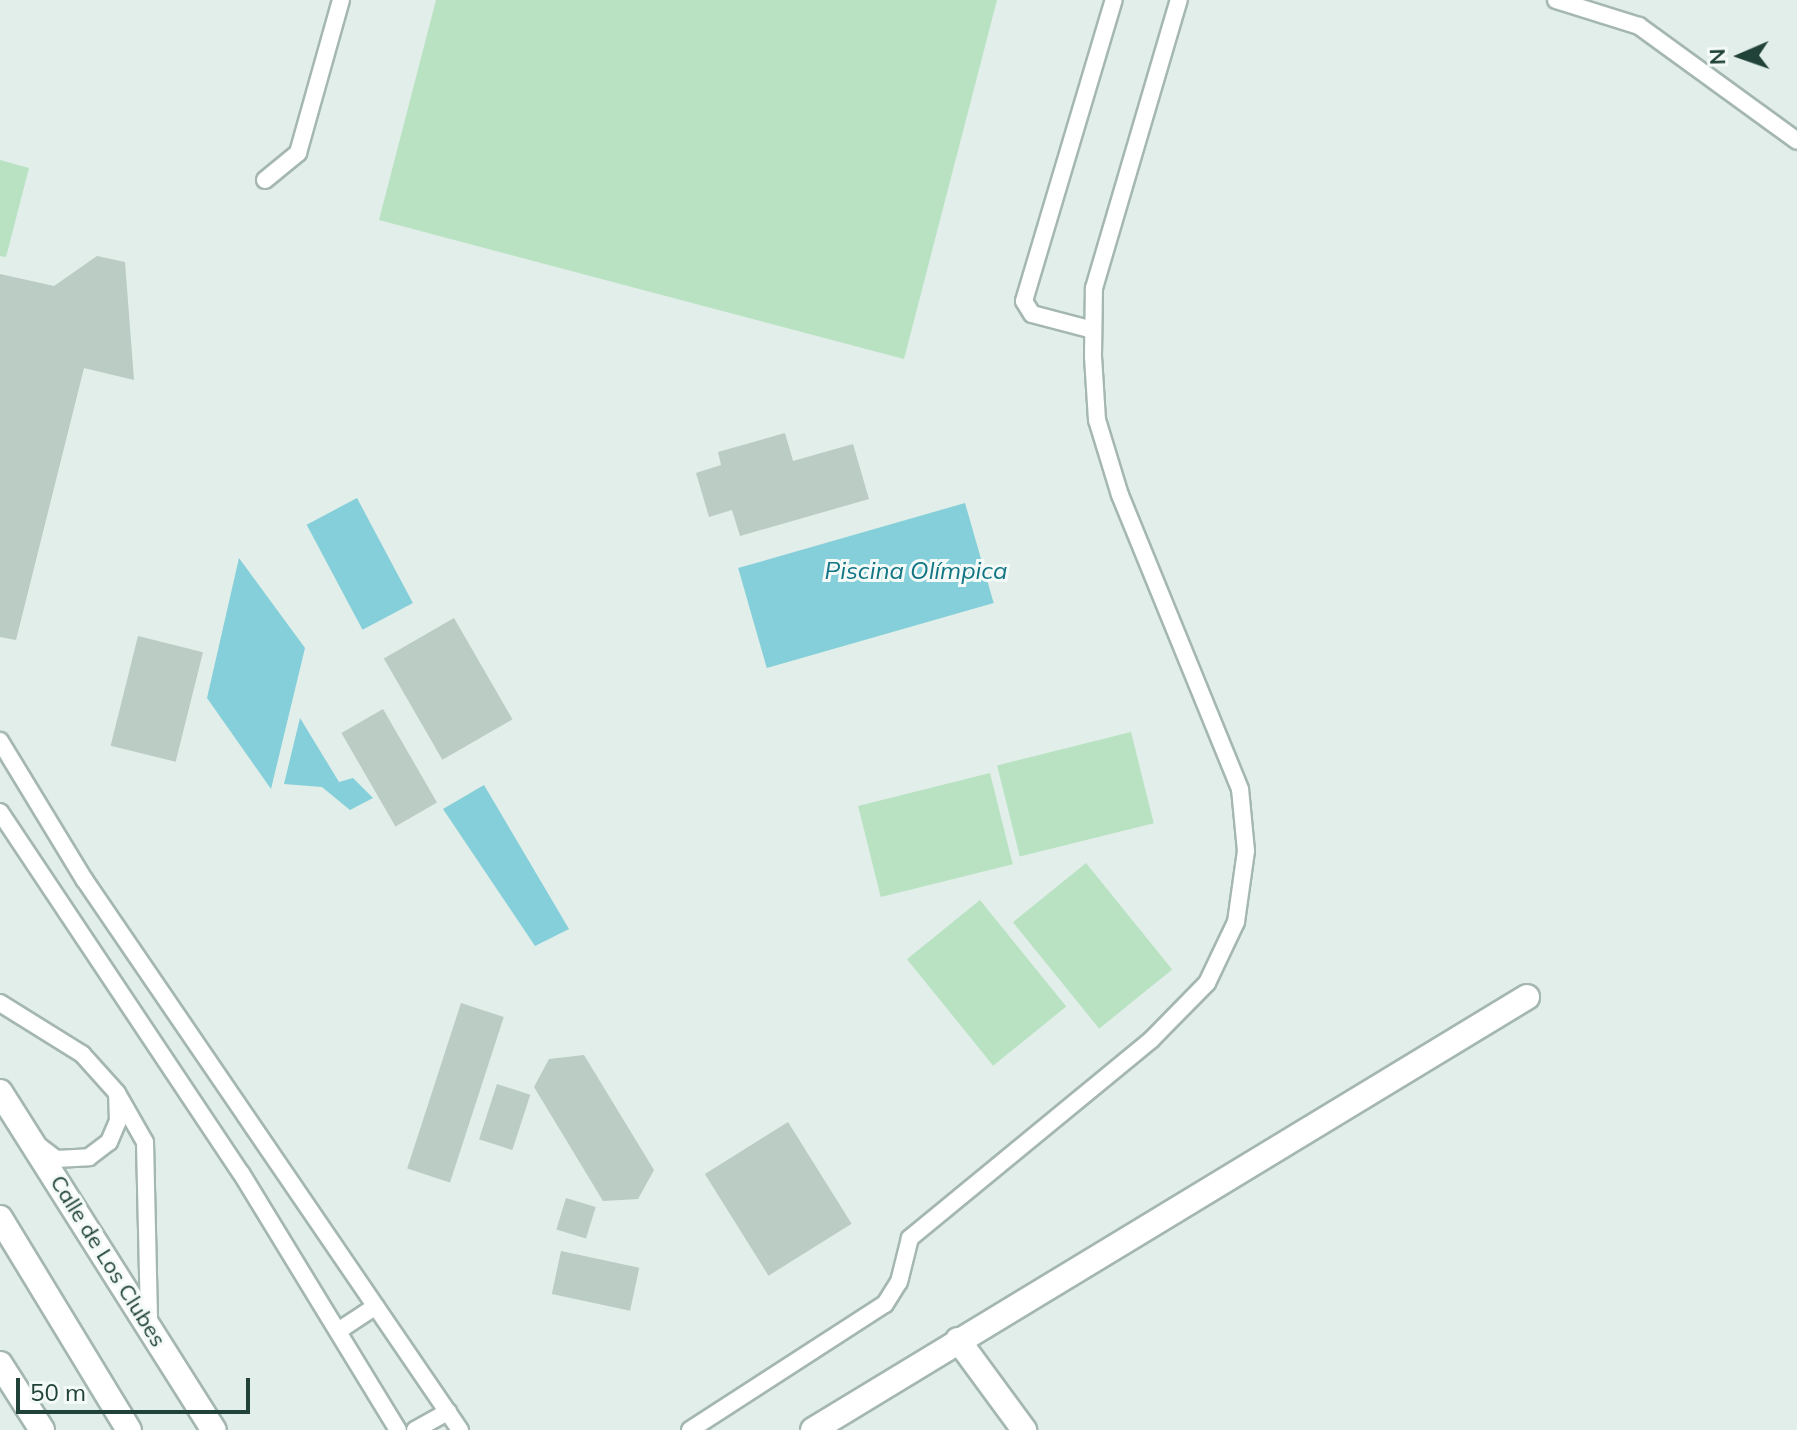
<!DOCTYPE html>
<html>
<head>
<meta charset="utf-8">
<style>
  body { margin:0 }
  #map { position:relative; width:1797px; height:1430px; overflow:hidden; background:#e2eee9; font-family:Mulish,sans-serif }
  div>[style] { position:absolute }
  .green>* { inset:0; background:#b9e2c3; transform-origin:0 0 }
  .water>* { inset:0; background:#84cfd9; transform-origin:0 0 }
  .building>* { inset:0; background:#baccc4; transform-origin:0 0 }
  .roads { filter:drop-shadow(2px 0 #a4b7b0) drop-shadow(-2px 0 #a4b7b0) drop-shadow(0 2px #a4b7b0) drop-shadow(0 -2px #a4b7b0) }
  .service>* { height:16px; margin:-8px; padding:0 8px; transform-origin:8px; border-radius:8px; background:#fff }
  .minor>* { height:24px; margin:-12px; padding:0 12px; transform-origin:12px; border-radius:12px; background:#fff }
  .tertiary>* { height:24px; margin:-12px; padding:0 12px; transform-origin:12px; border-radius:12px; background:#fff }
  span { translate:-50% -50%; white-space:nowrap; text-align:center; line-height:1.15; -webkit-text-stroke:6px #f4faf7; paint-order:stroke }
  .street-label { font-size:22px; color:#204238 }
  .water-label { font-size:24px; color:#127585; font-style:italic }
  .north { position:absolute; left:1701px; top:16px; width:80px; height:80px; -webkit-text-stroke:6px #f4faf7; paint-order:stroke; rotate:268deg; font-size:22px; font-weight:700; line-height:32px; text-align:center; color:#204238 }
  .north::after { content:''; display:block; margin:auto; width:28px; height:36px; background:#204238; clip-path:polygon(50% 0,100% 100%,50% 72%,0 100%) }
  .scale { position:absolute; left:16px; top:1378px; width:234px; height:36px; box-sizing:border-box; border:4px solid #204238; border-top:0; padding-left:10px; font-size:24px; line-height:28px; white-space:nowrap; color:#204238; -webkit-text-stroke:6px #f4faf7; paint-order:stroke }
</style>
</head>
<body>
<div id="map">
  <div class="green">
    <div style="clip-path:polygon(436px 0,997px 0,904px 359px,379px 220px)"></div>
    <div style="clip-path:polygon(0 160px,29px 168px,6px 257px,0 256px)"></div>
    <div style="left:1131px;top:732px;width:94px;height:138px;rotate:76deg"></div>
    <div style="left:990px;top:773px;width:94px;height:136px;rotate:76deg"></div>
    <div style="left:1086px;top:863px;width:137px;height:94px;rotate:51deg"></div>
    <div style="left:980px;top:900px;width:137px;height:94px;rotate:51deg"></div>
  </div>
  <div class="water">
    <div style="left:357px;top:498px;width:119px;height:57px;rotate:62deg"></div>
    <div style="left:965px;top:503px;width:104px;height:236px;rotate:74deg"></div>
    <div style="clip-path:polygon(239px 558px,305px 648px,271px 789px,207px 698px)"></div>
    <div style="clip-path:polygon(300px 718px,339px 782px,353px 778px,373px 798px,350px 810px,322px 787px,284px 784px)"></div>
    <div style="clip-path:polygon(484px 785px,569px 929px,535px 946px,443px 809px)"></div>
  </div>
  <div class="building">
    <div style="clip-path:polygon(97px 256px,125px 262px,134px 380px,84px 368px,16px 640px,0 637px,0 274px,54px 286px)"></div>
    <div style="clip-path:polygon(785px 433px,793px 461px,853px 444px,869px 499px,740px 536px,732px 510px,709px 517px,696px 473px,721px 465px,718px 452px)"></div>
    <div style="left:454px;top:618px;width:117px;height:81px;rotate:60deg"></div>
    <div style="left:138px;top:636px;width:67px;height:113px;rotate:14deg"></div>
    <div style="left:383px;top:709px;width:108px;height:48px;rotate:60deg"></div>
    <div style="left:461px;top:1003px;width:45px;height:174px;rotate:18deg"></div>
    <div style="clip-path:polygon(584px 1055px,654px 1170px,638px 1199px,603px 1201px,534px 1087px,549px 1059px)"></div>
    <div style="left:497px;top:1084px;width:35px;height:58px;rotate:18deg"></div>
    <div style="left:788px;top:1122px;width:120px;height:98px;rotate:58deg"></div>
    <div style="left:566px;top:1198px;width:31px;height:33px;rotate:17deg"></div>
    <div style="left:561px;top:1251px;width:80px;height:44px;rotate:12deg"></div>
  </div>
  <div class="roads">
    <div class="service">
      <div style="left:1556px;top:0;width:87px;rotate:17.4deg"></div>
      <div style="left:1639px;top:26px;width:195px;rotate:36deg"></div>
      <div style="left:265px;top:180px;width:43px;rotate:-39.3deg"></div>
      <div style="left:298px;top:153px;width:159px;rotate:-74.3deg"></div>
      <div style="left:1093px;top:330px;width:63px;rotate:-165.3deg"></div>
      <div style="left:1032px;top:314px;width:15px;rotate:-122deg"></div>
      <div style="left:1024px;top:301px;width:314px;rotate:-73.4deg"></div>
      <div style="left:0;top:741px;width:162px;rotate:58.7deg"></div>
      <div style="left:84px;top:879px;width:667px;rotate:55.69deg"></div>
      <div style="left:0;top:812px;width:434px;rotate:56.3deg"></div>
      <div style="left:241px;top:1173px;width:301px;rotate:58.6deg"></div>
      <div style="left:0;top:1003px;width:97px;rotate:31.9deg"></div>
      <div style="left:82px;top:1054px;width:52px;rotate:48.1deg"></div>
      <div style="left:117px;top:1093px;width:56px;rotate:60.3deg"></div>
      <div style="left:145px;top:1142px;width:183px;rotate:88.7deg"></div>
      <div style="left:39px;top:1146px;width:21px;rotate:37deg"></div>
      <div style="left:56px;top:1159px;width:33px;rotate:-3deg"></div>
      <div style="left:89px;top:1157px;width:25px;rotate:-37deg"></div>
      <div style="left:109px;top:1142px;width:23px;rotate:-67deg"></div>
      <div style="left:118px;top:1121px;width:26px;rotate:-92deg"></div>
      <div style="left:338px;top:1331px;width:45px;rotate:-33.3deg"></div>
      <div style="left:415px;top:1430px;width:38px;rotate:-29deg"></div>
      <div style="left:690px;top:1430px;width:232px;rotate:-32.9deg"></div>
      <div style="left:885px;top:1304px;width:26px;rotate:-58deg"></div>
      <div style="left:899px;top:1282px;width:45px;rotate:-76deg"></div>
      <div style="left:910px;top:1238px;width:312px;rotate:-39.4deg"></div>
      <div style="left:1151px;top:1040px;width:80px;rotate:-45.5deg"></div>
      <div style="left:1207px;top:983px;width:68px;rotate:-64.6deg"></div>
      <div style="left:1236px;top:922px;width:72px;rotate:-82deg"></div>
      <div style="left:1246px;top:851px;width:62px;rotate:-95.5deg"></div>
      <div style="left:1240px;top:789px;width:318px;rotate:-112.2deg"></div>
      <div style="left:1120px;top:495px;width:78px;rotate:-107deg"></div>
      <div style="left:1097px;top:420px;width:64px;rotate:-93.6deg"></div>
      <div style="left:1093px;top:356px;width:68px;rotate:-89.2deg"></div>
      <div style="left:1094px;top:288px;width:300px;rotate:-73.6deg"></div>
    </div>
    <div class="minor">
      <div style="left:0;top:1092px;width:400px;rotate:57.7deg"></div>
      <div style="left:958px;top:1340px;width:112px;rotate:53.7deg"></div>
      <div style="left:813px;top:1430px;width:835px;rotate:-31.23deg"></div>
    </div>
    <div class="tertiary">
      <div style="left:0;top:1218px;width:248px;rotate:58.7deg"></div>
      <div style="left:0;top:1364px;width:78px;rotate:57.5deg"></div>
    </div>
  </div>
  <div class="street-label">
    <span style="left:108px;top:1261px;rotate:58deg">Calle de Los Clubes</span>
  </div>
  <div class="water-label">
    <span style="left:916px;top:571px">Piscina Olímpica</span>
  </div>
  <div class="north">N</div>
  <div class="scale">50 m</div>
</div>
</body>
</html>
